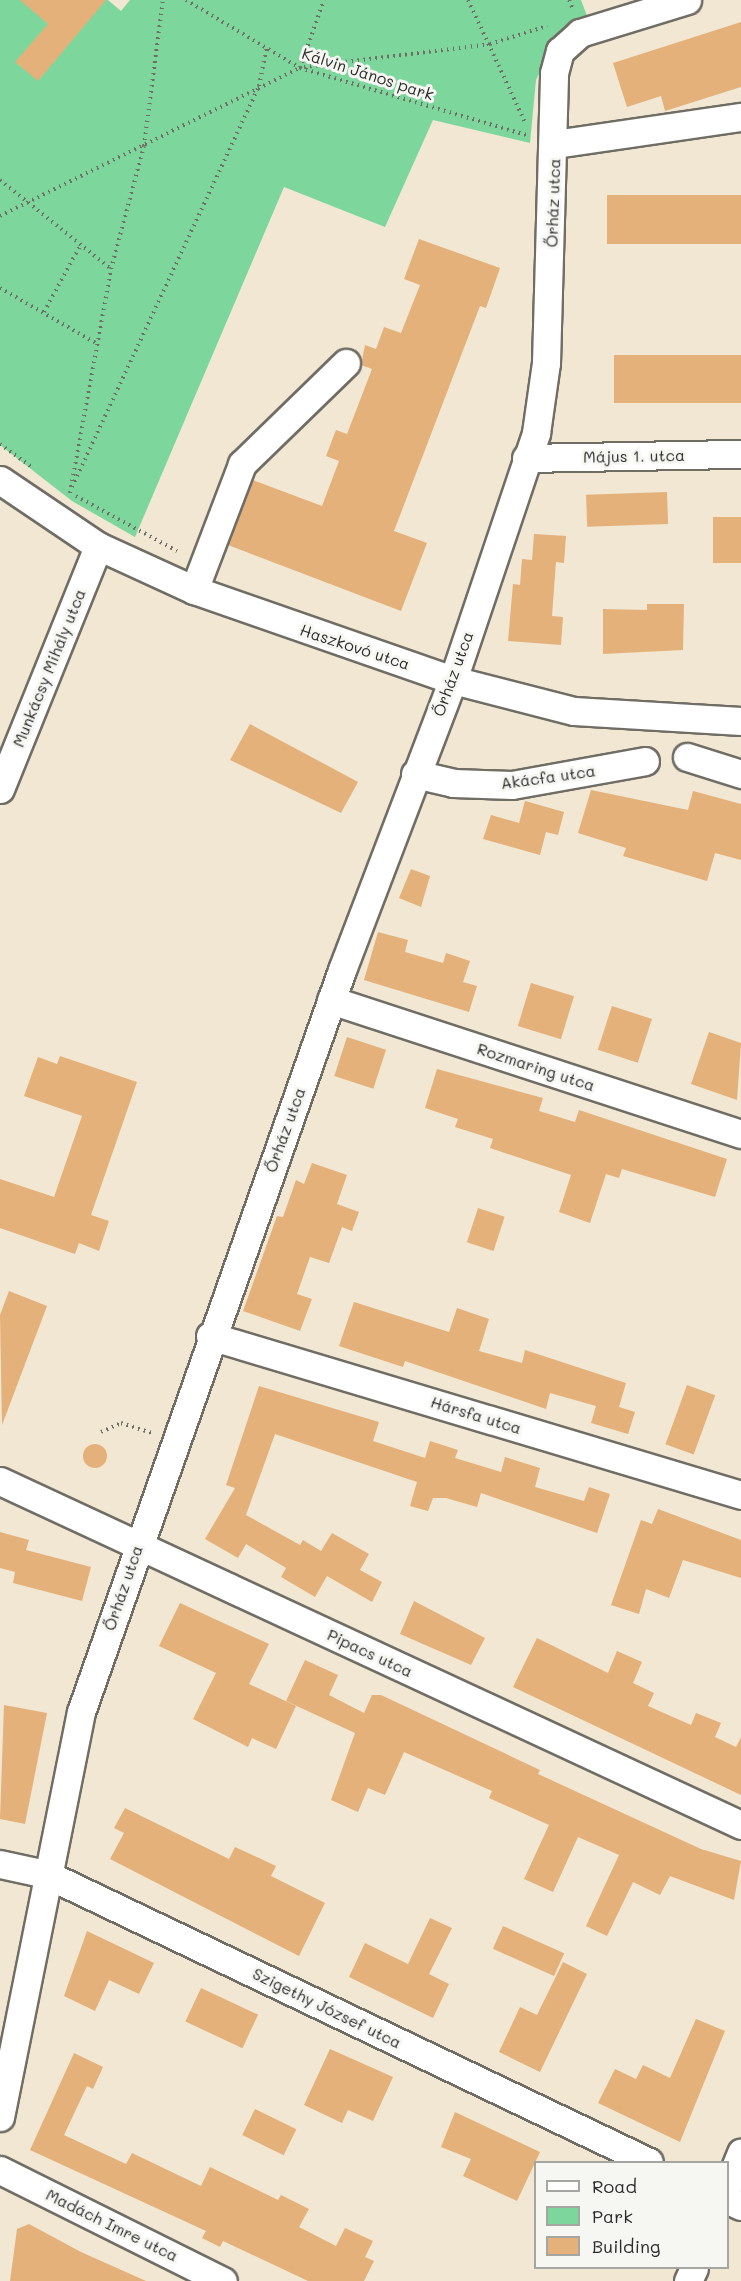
<!DOCTYPE html>
<html>
<head>
<meta charset="utf-8">
<style>
  body { margin:0 }
  #map { position:relative; width:741px; height:2281px; overflow:hidden; background:#f1e7d2; font-family:Mali,sans-serif }
  div>[style] { position:absolute }
  .green>* { inset:0; background:#7dd79d }
  .building>* { inset:0; background:#e5b17a; transform-origin:0 0 }
  .round { border-radius:50% }
  .path>* { height:4px; margin-top:-2px; transform-origin:0; background:repeating-linear-gradient(90deg,#706d65 0 1.5px,transparent 0 6px) }
  .roads { filter:drop-shadow(2px 0 #706d65) drop-shadow(-2px 0 #706d65) drop-shadow(0 2px #706d65) drop-shadow(0 -2px #706d65) }
  .minor>* { height:27px; margin:-13.5px; padding:0 13.5px; transform-origin:13.5px; border-radius:13.5px; background:#fff }
  span { translate:-50% -50%; white-space:nowrap; text-align:center; line-height:1.15; -webkit-text-stroke:6px #f6f6f2; paint-order:stroke }
  .street-label { font-size:16px; color:#2b2b2b }
  .legend { position:absolute; left:534px; top:2161px; width:195px; height:108px; box-sizing:border-box; background:#f6f6f2; border:2px solid #a5a5a2; margin:0; padding:8px 10px; list-style:none; font-size:18px; color:#2b2b2b }
  .legend li { display:flex; align-items:center; gap:12px; height:30px }
  .legend b { width:30px; border:2px solid #a5a5a2 }
</style>
</head>
<body>
<div id="map">
  <div class="green">
    <div style="clip-path:polygon(0 0,108px 0,121px 11px,130px 0,581px 0,589px 21px,553px 46px,536px 80px,530px 143px,433px 120px,385px 227px,284px 187px,135px 537px,72px 501px,0 445px)"></div>
  </div>
  <div class="building">
    <div style="clip-path:polygon(20px 0,106px 0,38px 81px,15px 62px,48px 24px)"></div>
    <div style="clip-path:polygon(741px 22px,741px 87px,665px 111px,661px 96px,627px 107px,613px 63px)"></div>
    <div style="left:741px;top:195px;width:49px;height:134px;rotate:90deg"></div>
    <div style="clip-path:polygon(419px 239px,500px 268px,486px 308px,480px 306px,394px 531px,427px 543px,401px 611px,228px 545px,253px 480px,322px 506px,339px 461px,326px 456px,336px 430px,347px 434px,372px 369px,361px 365px,365px 345px,376px 349px,384px 327px,401px 333px,420px 285px,404px 279px)"></div>
    <div style="left:741px;top:355px;width:48px;height:127px;rotate:90deg"></div>
    <div style="left:667px;top:492px;width:32px;height:81px;rotate:88deg"></div>
    <div style="left:741px;top:517px;width:46px;height:28px;rotate:90deg"></div>
    <div style="clip-path:polygon(534px 534px,566px 536px,564px 563px,556px 562px,552px 616px,563px 617px,561px 645px,508px 641px,513px 584px,520px 585px,522px 559px,532px 560px)"></div>
    <div style="clip-path:polygon(647px 604px,684px 604px,683px 650px,603px 654px,603px 609px,647px 610px)"></div>
    <div style="clip-path:polygon(250px 724px,358px 782px,341px 813px,230px 760px)"></div>
    <div style="clip-path:polygon(591px 790px,688px 810px,693px 791px,741px 804px,741px 860px,715px 853px,707px 881px,623px 856px,626px 848px,578px 833px)"></div>
    <div style="clip-path:polygon(525px 801px,564px 812px,558px 835px,546px 832px,540px 855px,483px 839px,491px 815px,519px 823px)"></div>
    <div style="clip-path:polygon(411px 869px,430px 876px,421px 907px,399px 898px)"></div>
    <div style="clip-path:polygon(378px 932px,408px 940px,405px 952px,443px 963px,446px 953px,470px 961px,463px 982px,477px 986px,469px 1012px,364px 980px)"></div>
    <div style="left:531px;top:983px;width:45px;height:45px;rotate:17deg"></div>
    <div style="left:612px;top:1006px;width:42px;height:46px;rotate:18deg"></div>
    <div style="clip-path:polygon(709px 1032px,741px 1043px,737px 1100px,691px 1084px)"></div>
    <div style="left:347px;top:1037px;width:41px;height:41px;rotate:18deg"></div>
    <div style="clip-path:polygon(60px 1056px,137px 1082px,91px 1215px,109px 1221px,99px 1251px,79px 1243px,75px 1254px,0 1228px,0 1179px,54px 1197px,82px 1116px,24px 1096px,38px 1057px,57px 1064px)"></div>
    <div style="clip-path:polygon(437px 1069px,543px 1098px,539px 1111px,575px 1122px,579px 1110px,727px 1159px,715px 1197px,622px 1169px,619px 1178px,606px 1174px,590px 1223px,559px 1212px,571px 1175px,490px 1148px,493px 1139px,455px 1127px,458px 1119px,425px 1108px)"></div>
    <div style="clip-path:polygon(312px 1163px,347px 1175px,337px 1204px,359px 1212px,352px 1231px,342px 1227px,329px 1263px,310px 1257px,297px 1294px,312px 1299px,300px 1331px,243px 1311px,277px 1216px,283px 1217px,296px 1180px,304px 1184px)"></div>
    <div style="left:478px;top:1208px;width:28px;height:36px;rotate:18deg"></div>
    <div style="clip-path:polygon(9px 1291px,47px 1306px,2px 1425px,0 1315px)"></div>
    <div style="clip-path:polygon(354px 1302px,449px 1332px,457px 1308px,489px 1319px,479px 1351px,522px 1363px,525px 1350px,626px 1383px,619px 1407px,635px 1412px,628px 1434px,591px 1423px,596px 1406px,550px 1393px,546px 1409px,405px 1361px,403px 1367px,339px 1346px)"></div>
    <div style="left:687px;top:1385px;width:30px;height:63px;rotate:20deg"></div>
    <div style="clip-path:polygon(259px 1386px,379px 1422px,373px 1441px,425px 1458px,430px 1441px,458px 1450px,455px 1458px,501px 1472px,505px 1457px,540px 1468px,535px 1487px,584px 1501px,589px 1487px,610px 1494px,597px 1533px,481px 1493px,477px 1507px,446px 1498px,433px 1498px,428px 1511px,410px 1506px,417px 1482px,275px 1434px,246px 1515px,300px 1545px,303px 1540px,321px 1551px,332px 1533px,369px 1554px,360px 1570px,382px 1582px,372px 1602px,327px 1576px,315px 1597px,281px 1577px,286px 1568px,246px 1544px,238px 1558px,205px 1539px,235px 1488px,226px 1485px)"></div>
    <div class="round" style="left:83px;top:1444px;width:24px;height:24px"></div>
    <div style="clip-path:polygon(658px 1509px,741px 1540px,741px 1578px,683px 1560px,669px 1598px,646px 1589px,639px 1614px,611px 1605px,641px 1520px,652px 1524px)"></div>
    <div style="clip-path:polygon(0 1532px,29px 1540px,26px 1550px,91px 1567px,82px 1601px,13px 1583px,15px 1572px,0 1568px)"></div>
    <div style="clip-path:polygon(414px 1601px,485px 1638px,471px 1665px,400px 1634px)"></div>
    <div style="clip-path:polygon(180px 1603px,269px 1644px,249px 1684px,296px 1706px,276px 1749px,252px 1738px,248px 1747px,193px 1719px,216px 1673px,159px 1646px)"></div>
    <div style="clip-path:polygon(537px 1638px,608px 1673px,617px 1651px,642px 1662px,633px 1683px,654px 1693px,648px 1706px,691px 1725px,696px 1713px,721px 1723px,715px 1737px,736px 1747px,741px 1737px,741px 1795px,513px 1687px)"></div>
    <div style="clip-path:polygon(305px 1660px,338px 1675px,329px 1695px,364px 1713px,372px 1695px,381px 1695px,540px 1770px,538px 1774px,701px 1849px,741px 1861px,734px 1900px,670px 1876px,660px 1895px,633px 1882px,607px 1936px,586px 1926px,619px 1855px,578px 1837px,553px 1892px,524px 1879px,549px 1825px,489px 1798px,492px 1791px,404px 1752px,385px 1795px,368px 1788px,358px 1812px,331px 1800px,355px 1733px,286px 1701px)"></div>
    <div style="clip-path:polygon(4px 1705px,47px 1713px,25px 1824px,0 1819px)"></div>
    <div style="clip-path:polygon(125px 1808px,229px 1859px,235px 1847px,276px 1866px,271px 1876px,325px 1903px,299px 1956px,110px 1859px,124px 1833px,114px 1828px)"></div>
    <div style="clip-path:polygon(430px 1918px,452px 1928px,429px 1974px,449px 1984px,433px 2018px,349px 1977px,365px 1943px,408px 1964px)"></div>
    <div style="left:503px;top:1926px;width:67px;height:25px;rotate:24deg"></div>
    <div style="clip-path:polygon(87px 1931px,154px 1963px,139px 1994px,109px 1980px,95px 2011px,64px 1996px)"></div>
    <div style="clip-path:polygon(563px 1962px,587px 1974px,540px 2072px,499px 2052px,520px 2007px,537px 2015px)"></div>
    <div style="left:201px;top:1988px;width:63px;height:37px;rotate:25deg"></div>
    <div style="clip-path:polygon(696px 2019px,725px 2031px,680px 2142px,598px 2103px,615px 2069px,636px 2079px,643px 2065px,670px 2078px)"></div>
    <div style="clip-path:polygon(330px 2049px,393px 2077px,373px 2121px,348px 2110px,342px 2123px,304px 2105px)"></div>
    <div style="clip-path:polygon(74px 2053px,103px 2067px,93px 2089px,87px 2086px,64px 2135px,126px 2164px,132px 2153px,201px 2186px,210px 2167px,278px 2200px,281px 2195px,309px 2209px,299px 2227px,336px 2246px,345px 2228px,373px 2241px,365px 2257px,374px 2261px,364px 2281px,308px 2281px,223px 2241px,220px 2247px,202px 2238px,206px 2231px,30px 2150px)"></div>
    <div style="left:255px;top:2109px;width:46px;height:29px;rotate:26deg"></div>
    <div style="clip-path:polygon(455px 2112px,540px 2152px,517px 2201px,463px 2176px,471px 2159px,441px 2147px)"></div>
    <div style="clip-path:polygon(29px 2224px,81px 2252px,146px 2281px,10px 2281px,17px 2229px)"></div>
  </div>
  <div class="path">
    <div style="left:186px;top:0;width:133px;rotate:30.8deg"></div>
    <div style="left:300px;top:68px;width:236px;rotate:16.5deg"></div>
    <div style="left:468px;top:0;width:135px;rotate:65deg"></div>
    <div style="left:569px;top:0;width:10px;rotate:66deg"></div>
    <div style="left:304px;top:67px;width:187px;rotate:-7deg"></div>
    <div style="left:490px;top:44px;width:60px;rotate:-17.5deg"></div>
    <div style="left:0;top:180px;width:142px;rotate:38.7deg"></div>
    <div style="left:0;top:216px;width:335px;rotate:-26.3deg"></div>
    <div style="left:300px;top:68px;width:72px;rotate:-70.6deg"></div>
    <div style="left:0;top:288px;width:114px;rotate:29.9deg"></div>
    <div style="left:44px;top:312px;width:77px;rotate:-61.4deg"></div>
    <div style="left:0;top:444px;width:39px;rotate:36deg"></div>
    <div style="left:72px;top:487px;width:442px;rotate:-65deg"></div>
    <div style="left:259px;top:86px;width:41px;rotate:-78.7deg"></div>
    <div style="left:70px;top:493px;width:228px;rotate:-79.6deg"></div>
    <div style="left:111px;top:269px;width:127px;rotate:-75deg"></div>
    <div style="left:144px;top:146px;width:147px;rotate:-82.6deg"></div>
    <div style="left:76px;top:496px;width:115px;rotate:28.6deg"></div>
    <div style="left:101px;top:1432px;width:22px;rotate:-24deg"></div>
    <div style="left:121px;top:1423px;width:32px;rotate:18deg"></div>
  </div>
  <div class="roads">
    <div class="minor">
      <div style="left:555px;top:144px;width:188px;rotate:-8.3deg"></div>
      <div style="left:526px;top:458px;width:215px;rotate:-1.1deg"></div>
      <div style="left:0;top:480px;width:118px;rotate:34deg"></div>
      <div style="left:98px;top:546px;width:106px;rotate:24.6deg"></div>
      <div style="left:194px;top:590px;width:274px;rotate:19.2deg"></div>
      <div style="left:453px;top:680px;width:125px;rotate:14.4deg"></div>
      <div style="left:574px;top:711px;width:167px;rotate:3.4deg"></div>
      <div style="left:194px;top:590px;width:135px;rotate:-69.1deg"></div>
      <div style="left:242px;top:464px;width:145px;rotate:-44.2deg"></div>
      <div style="left:687px;top:757px;width:57px;rotate:17.5deg"></div>
      <div style="left:415px;top:774px;width:39px;rotate:13deg"></div>
      <div style="left:453px;top:783px;width:59px;rotate:1.9deg"></div>
      <div style="left:512px;top:785px;width:135px;rotate:-10.2deg"></div>
      <div style="left:0;top:789px;width:262px;rotate:-68deg"></div>
      <div style="left:331px;top:1000px;width:431px;rotate:18.1deg"></div>
      <div style="left:210px;top:1336px;width:554px;rotate:16.67deg"></div>
      <div style="left:0;top:1481px;width:817px;rotate:24.9deg"></div>
      <div style="left:0;top:1864px;width:47px;rotate:12.3deg"></div>
      <div style="left:46px;top:1874px;width:668px;rotate:25.53deg"></div>
      <div style="left:0;top:2117px;width:413px;rotate:-78.7deg"></div>
      <div style="left:81px;top:1712px;width:787px;rotate:-70.62deg"></div>
      <div style="left:342px;top:970px;width:311px;rotate:-69.1deg"></div>
      <div style="left:453px;top:680px;width:261px;rotate:-71.4deg"></div>
      <div style="left:536px;top:433px;width:71px;rotate:-81.9deg"></div>
      <div style="left:546px;top:363px;width:290px;rotate:-88.4deg"></div>
      <div style="left:554px;top:73px;width:23px;rotate:-75deg"></div>
      <div style="left:560px;top:51px;width:27px;rotate:-42deg"></div>
      <div style="left:580px;top:33px;width:112px;rotate:-17.1deg"></div>
      <div style="left:0;top:2170px;width:249px;rotate:26.5deg"></div>
      <div style="left:728px;top:2185px;width:35px;rotate:-68deg"></div>
      <div style="left:728px;top:2200px;width:14px;rotate:25deg"></div>
      <div style="left:688px;top:2281px;width:14px;rotate:-65deg"></div>
    </div>
  </div>
  <div class="street-label">
    <span style="left:368px;top:74px;rotate:18deg">Kálvin János park</span>
    <span style="left:553px;top:203px;rotate:-88deg">Őrház utca</span>
    <span style="left:634px;top:456px;rotate:-1deg">Május 1. utca</span>
    <span style="left:355px;top:647px;rotate:18deg">Haszkovó utca</span>
    <span style="left:49px;top:668px;rotate:-68deg">Munkácsy Mihály utca</span>
    <span style="left:453px;top:674px;rotate:-70deg">Őrház utca</span>
    <span style="left:548px;top:777px;rotate:-8deg">Akácfa utca</span>
    <span style="left:536px;top:1067px;rotate:18deg">Rozmaring utca</span>
    <span style="left:285px;top:1130px;rotate:-70deg">Őrház utca</span>
    <span style="left:476px;top:1415px;rotate:17deg">Hársfa utca</span>
    <span style="left:123px;top:1588px;rotate:-71deg">Őrház utca</span>
    <span style="left:370px;top:1653px;rotate:25deg">Pipacs utca</span>
    <span style="left:327px;top:2008px;rotate:26deg">Szigethy József utca</span>
    <span style="left:112px;top:2225px;rotate:26deg">Madách Imre utca</span>
  </div>
  <ul class="legend">
  <li><b style="height:8px;background:#fff"></b>Road</li>
  <li><b style="height:16px;background:#7dd79d"></b>Park</li>
  <li><b style="height:16px;background:#e5b17a"></b>Building</li>
  </ul>
</div>
</body>
</html>
